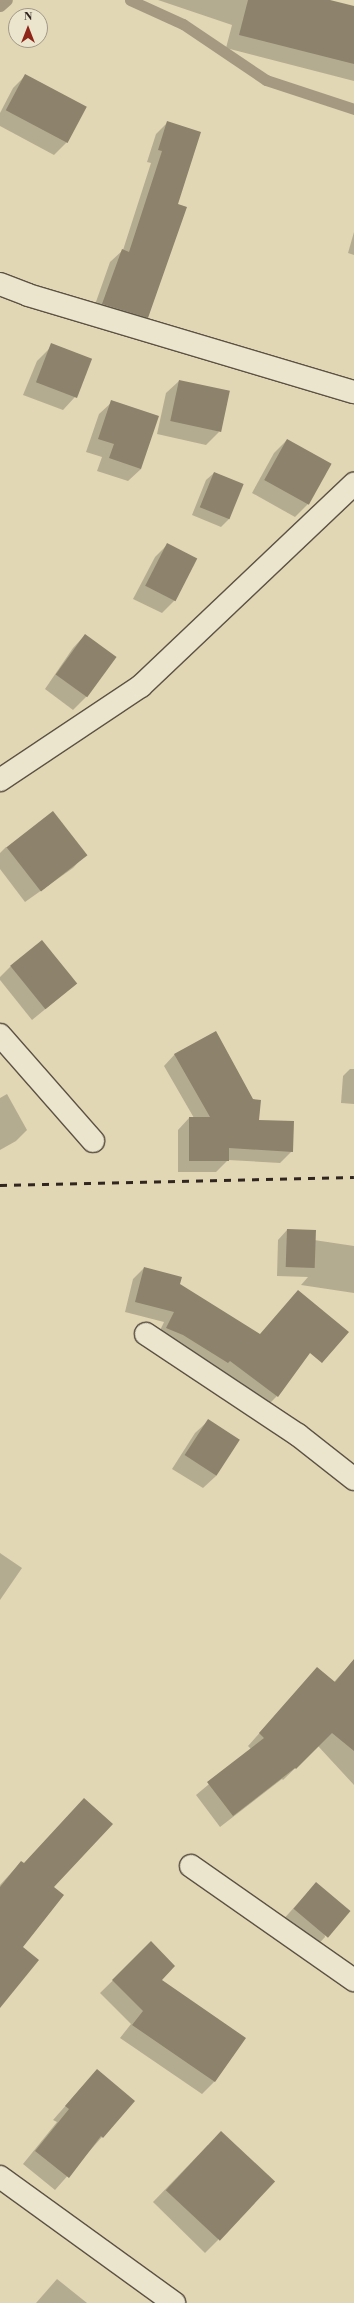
<!DOCTYPE html>
<html>
<head>
<meta charset="utf-8">
<style>
  body { margin:0 }
  #map { position:relative; width:354px; height:2303px; overflow:hidden; background:#e2d7b4; font-family:"Libre Bodoni",serif }
  div>[style] { position:absolute }
  .shadow>* { inset:0; background:#0003 }
  .stream>* { height:11px; margin:-5.5px; padding:0 5.5px; transform-origin:5.5px; border-radius:5.5px; background:#a59a81 }
  .building>* { inset:0; background:#8d826c; transform-origin:0 0 }
  .roads { filter:drop-shadow(1px 0 #5c5244) drop-shadow(-1px 0 #5c5244) drop-shadow(0 1px #5c5244) drop-shadow(0 -1px #5c5244) }
  .minor>* { height:22px; margin:-11px; padding:0 11px; transform-origin:11px; border-radius:11px; background:#ece5ce }
  .rail>* { height:3px; margin-top:-1.5px; transform-origin:0; background:repeating-linear-gradient(90deg,#30251f 0 7px,transparent 0 14px) }
  span { translate:-50% -50%; white-space:nowrap; text-align:center; line-height:1.15; -webkit-text-stroke:3px #ece5ce; paint-order:stroke }
  .north { position:absolute; left:8px; top:8px; width:40px; height:40px; box-sizing:border-box; background:#ece5ce; border:1px solid #a19888; border-radius:50%; rotate:0deg; font-size:11px; font-weight:700; line-height:16px; text-align:center; color:#30251f }
  .north::after { content:''; display:block; margin:auto; width:14px; height:18px; background:#8f2418; clip-path:polygon(50% 0,100% 100%,50% 72%,0 100%) }
</style>
</head>
<body>
<div id="map">
  <div class="shadow">
    <div style="clip-path:polygon(158px 0,326px 0,354px 7px,354px 81px,226px 48px,232px 25px)"></div>
    <div style="clip-path:polygon(26px 75px,67px 142px,54px 155px,0 126px,0 113px,13px 88px)"></div>
    <div style="clip-path:polygon(168px 122px,176px 205px,147px 317px,135px 329px,91px 316px,110px 262px,123px 250px,151px 163px,147px 162px,156px 134px)"></div>
    <div style="clip-path:polygon(354px 232px,354px 255px,348px 253px)"></div>
    <div style="clip-path:polygon(50px 348px,75px 397px,63px 410px,23px 395px,37px 361px)"></div>
    <div style="clip-path:polygon(179px 381px,219px 432px,206px 445px,157px 434px,166px 393px)"></div>
    <div style="clip-path:polygon(112px 402px,141px 469px,128px 481px,97px 471px,102px 457px,86px 452px,99px 414px)"></div>
    <div style="clip-path:polygon(287px 440px,308px 504px,295px 517px,252px 493px,274px 453px)"></div>
    <div style="clip-path:polygon(214px 473px,229px 519px,221px 527px,192px 515px,206px 480px)"></div>
    <div style="clip-path:polygon(168px 544px,175px 600px,162px 613px,133px 599px,155px 557px)"></div>
    <div style="clip-path:polygon(85px 635px,115px 658px,86px 697px,73px 710px,45px 689px,73px 648px)"></div>
    <div style="clip-path:polygon(6px 847px,85px 855px,73px 868px,25px 902px,0 869px,0 853px)"></div>
    <div style="clip-path:polygon(11px 966px,76px 984px,32px 1020px,0 980px,0 977px)"></div>
    <div style="clip-path:polygon(175px 1054px,258px 1121px,292px 1151px,280px 1163px,228px 1160px,216px 1172px,178px 1172px,178px 1130px,189px 1118px,194px 1118px,164px 1066px)"></div>
    <div style="clip-path:polygon(350px 1069px,354px 1069px,354px 1104px,341px 1103px,343px 1076px)"></div>
    <div style="clip-path:polygon(7px 1094px,27px 1130px,16px 1141px,0 1150px,0 1098px)"></div>
    <div style="clip-path:polygon(287px 1230px,314px 1240px,354px 1246px,354px 1293px,301px 1285px,308px 1277px,277px 1276px,278px 1240px)"></div>
    <div style="clip-path:polygon(144px 1268px,179px 1284px,277px 1396px,267px 1406px,156px 1339px,164px 1322px,125px 1312px,133px 1279px)"></div>
    <div style="clip-path:polygon(208px 1421px,216px 1476px,203px 1488px,172px 1469px,195px 1433px)"></div>
    <div style="clip-path:polygon(0 1553px,22px 1568px,0 1600px)"></div>
    <div style="clip-path:polygon(354px 1660px,354px 1785px,318px 1746px,283px 1780px,282px 1779px,220px 1827px,196px 1795px,251px 1749px,248px 1746px,317px 1668px,334px 1682px)"></div>
    <div style="clip-path:polygon(21px 1862px,53px 1887px,21px 1947px,0 2006px,0 1885px)"></div>
    <div style="clip-path:polygon(316px 1883px,325px 1937px,313px 1950px,281px 1922px)"></div>
    <div style="clip-path:polygon(151px 1943px,161px 1980px,244px 2038px,214px 2082px,202px 2094px,120px 2038px,131px 2024px,100px 1993px)"></div>
    <div style="clip-path:polygon(97px 2070px,102px 2137px,55px 2190px,23px 2164px,57px 2122px,53px 2120px)"></div>
    <div style="clip-path:polygon(208px 2145px,218px 2240px,205px 2253px,153px 2202px)"></div>
    <div style="clip-path:polygon(57px 2279px,87px 2303px,36px 2303px)"></div>
  </div>
  <div class="stream">
    <div style="left:130px;top:0;width:58px;rotate:24.4deg"></div>
    <div style="left:183px;top:24px;width:100px;rotate:34deg"></div>
    <div style="left:266px;top:80px;width:93px;rotate:18.2deg"></div>
    <div style="left:0;top:6px;width:9px;rotate:-41deg"></div>
  </div>
  <div class="building">
    <div style="clip-path:polygon(248px 0,330px 0,354px 6px,354px 64px,239px 35px)"></div>
    <div style="left:25px;top:74px;width:70px;height:41px;rotate:28deg"></div>
    <div style="clip-path:polygon(167px 121px,201px 132px,178px 204px,187px 207px,148px 318px,102px 304px,122px 249px,129px 252px,162px 151px,158px 150px)"></div>
    <div style="left:51px;top:343px;width:44px;height:42px;rotate:21deg"></div>
    <div style="left:179px;top:380px;width:52px;height:42px;rotate:12deg"></div>
    <div style="clip-path:polygon(111px 400px,159px 416px,141px 469px,109px 458px,114px 444px,98px 439px)"></div>
    <div style="left:287px;top:439px;width:51px;height:47px;rotate:29deg"></div>
    <div style="left:214px;top:472px;width:32px;height:38px;rotate:22deg"></div>
    <div style="left:167px;top:543px;width:34px;height:48px;rotate:27deg"></div>
    <div style="left:85px;top:634px;width:39px;height:50px;rotate:36deg"></div>
    <div style="left:53px;top:811px;width:56px;height:59px;rotate:52deg"></div>
    <div style="left:42px;top:940px;width:56px;height:41px;rotate:51deg"></div>
    <div style="clip-path:polygon(216px 1031px,253px 1099px,261px 1100px,259px 1120px,294px 1121px,293px 1152px,229px 1148px,229px 1161px,189px 1161px,189px 1117px,210px 1117px,174px 1054px)"></div>
    <div style="left:287px;top:1229px;width:29px;height:38px;rotate:2deg"></div>
    <div style="clip-path:polygon(144px 1267px,182px 1277px,180px 1284px,260px 1334px,298px 1290px,349px 1332px,322px 1363px,310px 1353px,278px 1397px,230px 1361px,228px 1363px,183px 1335px,166px 1328px,174px 1312px,135px 1302px)"></div>
    <div style="left:208px;top:1419px;width:38px;height:43px;rotate:33deg"></div>
    <div style="clip-path:polygon(354px 1659px,354px 1751px,332px 1733px,296px 1769px,295px 1768px,233px 1816px,207px 1782px,264px 1738px,259px 1733px,317px 1667px,335px 1682px)"></div>
    <div style="clip-path:polygon(84px 1798px,113px 1824px,54px 1887px,64px 1895px,23px 1947px,39px 1960px,0 2008px,0 1887px,21px 1861px,24px 1863px)"></div>
    <div style="left:316px;top:1882px;width:45px;height:35px;rotate:40deg"></div>
    <div style="clip-path:polygon(151px 1941px,175px 1966px,162px 1980px,246px 2038px,215px 2082px,132px 2025px,143px 2011px,112px 1980px)"></div>
    <div style="clip-path:polygon(97px 2069px,135px 2101px,103px 2138px,101px 2136px,69px 2178px,35px 2151px,69px 2109px,65px 2106px)"></div>
    <div style="left:221px;top:2131px;width:74px;height:81px;rotate:43deg"></div>
  </div>
  <div class="roads">
    <div class="minor">
      <div style="left:0;top:284px;width:30px;rotate:21deg"></div>
      <div style="left:28px;top:295px;width:340px;rotate:16.6deg"></div>
      <div style="left:0;top:780px;width:169px;rotate:-33.7deg"></div>
      <div style="left:141px;top:686px;width:294px;rotate:-43.5deg"></div>
      <div style="left:0;top:1035px;width:141px;rotate:48.7deg"></div>
      <div style="left:146px;top:1334px;width:182px;rotate:33.6deg"></div>
      <div style="left:298px;top:1435px;width:71px;rotate:38.2deg"></div>
      <div style="left:191px;top:1866px;width:199px;rotate:35deg"></div>
      <div style="left:0;top:2177px;width:215px;rotate:35.9deg"></div>
    </div>
  </div>
  <div class="rail">
    <div style="left:0;top:1185px;width:354px;rotate:-1.3deg"></div>
  </div>
  <div class="north">N</div>
</div>
</body>
</html>
